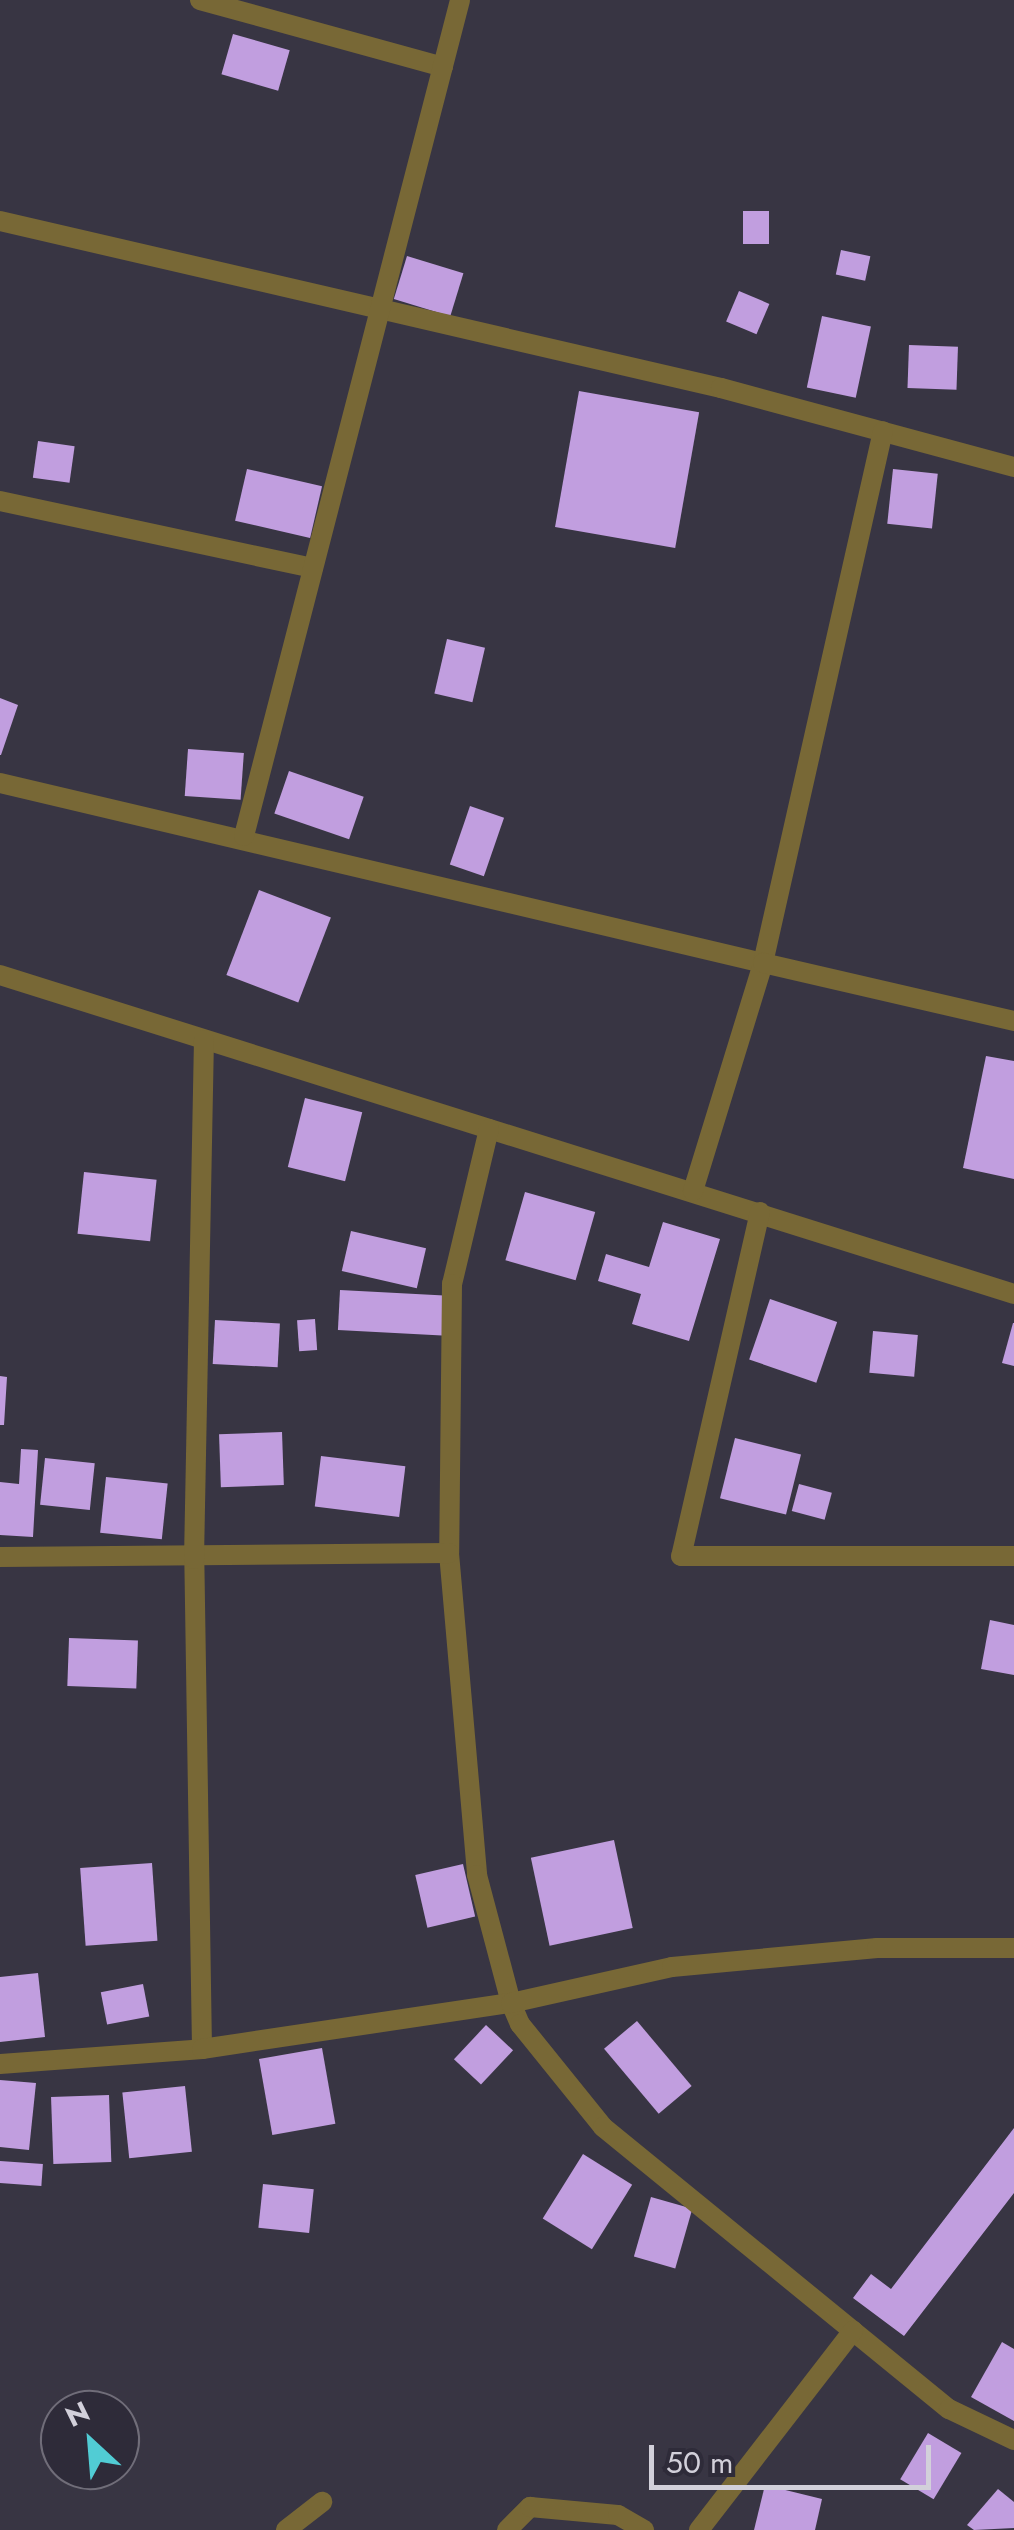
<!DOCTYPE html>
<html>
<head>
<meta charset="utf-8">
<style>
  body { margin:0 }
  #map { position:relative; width:1014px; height:2530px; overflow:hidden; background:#383543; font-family:Jost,sans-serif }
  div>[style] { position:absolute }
  .building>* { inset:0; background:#c19edf; transform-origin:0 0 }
  .minor>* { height:20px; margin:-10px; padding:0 10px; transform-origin:10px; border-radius:10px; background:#786836 }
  span { translate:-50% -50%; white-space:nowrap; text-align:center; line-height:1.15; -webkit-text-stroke:10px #2e2b39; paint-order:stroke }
  .north { position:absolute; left:40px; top:2390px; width:100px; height:100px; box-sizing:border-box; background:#2e2b39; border:2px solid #706d79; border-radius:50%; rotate:334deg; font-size:28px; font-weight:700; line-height:40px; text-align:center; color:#d2d0da }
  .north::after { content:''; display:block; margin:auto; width:35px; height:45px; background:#51ccd4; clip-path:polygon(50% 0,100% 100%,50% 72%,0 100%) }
  .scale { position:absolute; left:649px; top:2445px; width:282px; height:45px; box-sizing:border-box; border:5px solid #d2d0da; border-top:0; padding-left:12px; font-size:30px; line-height:35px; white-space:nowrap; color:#d2d0da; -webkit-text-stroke:8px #2e2b39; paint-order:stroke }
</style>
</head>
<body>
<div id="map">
  <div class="building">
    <div style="left:233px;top:34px;width:59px;height:42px;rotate:16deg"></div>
    <div style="left:743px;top:211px;width:26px;height:33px"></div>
    <div style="left:841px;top:250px;width:30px;height:25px;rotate:12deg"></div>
    <div style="left:407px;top:256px;width:59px;height:45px;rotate:17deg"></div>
    <div style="left:739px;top:291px;width:33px;height:33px;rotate:23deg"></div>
    <div style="left:822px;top:316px;width:50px;height:73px;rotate:12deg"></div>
    <div style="left:909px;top:345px;width:49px;height:43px;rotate:2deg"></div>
    <div style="left:579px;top:391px;width:122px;height:138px;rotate:10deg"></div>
    <div style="left:38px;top:441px;width:37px;height:37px;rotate:8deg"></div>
    <div style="left:247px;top:469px;width:77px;height:53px;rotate:13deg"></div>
    <div style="left:893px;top:469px;width:45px;height:55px;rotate:6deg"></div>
    <div style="left:447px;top:639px;width:39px;height:56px;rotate:13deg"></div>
    <div style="clip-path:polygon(0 698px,18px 705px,1px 755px,0 755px)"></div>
    <div style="left:188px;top:749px;width:56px;height:47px;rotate:4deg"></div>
    <div style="left:289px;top:771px;width:79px;height:45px;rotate:19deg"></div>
    <div style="left:470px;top:806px;width:36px;height:62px;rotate:19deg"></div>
    <div style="left:259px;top:890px;width:77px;height:91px;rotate:21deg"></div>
    <div style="clip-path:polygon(986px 1056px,1014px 1061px,1014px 1179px,963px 1168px)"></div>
    <div style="left:305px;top:1098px;width:59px;height:71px;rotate:14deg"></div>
    <div style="left:84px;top:1172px;width:73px;height:62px;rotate:6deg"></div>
    <div style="left:525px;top:1192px;width:73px;height:71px;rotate:16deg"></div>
    <div style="clip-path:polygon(663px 1222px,720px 1239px,689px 1341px,632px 1324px,641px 1294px,598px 1281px,606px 1254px,649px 1267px)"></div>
    <div style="left:351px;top:1231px;width:77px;height:41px;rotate:13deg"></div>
    <div style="left:340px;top:1290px;width:109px;height:40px;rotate:3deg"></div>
    <div style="left:770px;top:1299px;width:71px;height:64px;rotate:19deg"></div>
    <div style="left:315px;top:1319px;width:31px;height:18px;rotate:86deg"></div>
    <div style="left:215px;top:1320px;width:65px;height:44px;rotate:3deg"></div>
    <div style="clip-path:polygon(1013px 1323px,1014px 1323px,1014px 1366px,1002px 1363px)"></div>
    <div style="left:873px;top:1331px;width:45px;height:42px;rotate:5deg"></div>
    <div style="clip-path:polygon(0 1376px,7px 1377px,4px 1425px,0 1425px)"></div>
    <div style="left:282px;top:1432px;width:53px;height:63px;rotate:88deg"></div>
    <div style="left:735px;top:1438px;width:68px;height:62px;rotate:14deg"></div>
    <div style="clip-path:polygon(21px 1449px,38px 1450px,33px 1537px,0 1535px,0 1482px,19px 1484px)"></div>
    <div style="left:321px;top:1456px;width:85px;height:51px;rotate:7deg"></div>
    <div style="left:45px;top:1458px;width:50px;height:47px;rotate:6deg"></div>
    <div style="left:106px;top:1477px;width:62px;height:56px;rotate:6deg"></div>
    <div style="left:799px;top:1484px;width:34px;height:28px;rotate:15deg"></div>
    <div style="clip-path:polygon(990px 1620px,1014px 1625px,1014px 1675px,981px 1669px)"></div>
    <div style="left:69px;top:1638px;width:69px;height:48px;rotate:2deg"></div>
    <div style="left:614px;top:1840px;width:90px;height:85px;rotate:78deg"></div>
    <div style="left:152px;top:1863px;width:78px;height:72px;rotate:86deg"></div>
    <div style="left:463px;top:1864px;width:54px;height:49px;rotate:77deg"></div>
    <div style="clip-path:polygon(38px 1973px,45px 2037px,0 2042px,0 1977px)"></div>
    <div style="left:143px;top:1984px;width:33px;height:43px;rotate:79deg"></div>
    <div style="left:637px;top:2021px;width:85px;height:43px;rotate:50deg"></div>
    <div style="left:486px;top:2025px;width:37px;height:47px;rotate:43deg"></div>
    <div style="left:322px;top:2048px;width:77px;height:64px;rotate:80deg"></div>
    <div style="clip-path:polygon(0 2080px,36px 2083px,29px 2150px,0 2147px)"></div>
    <div style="left:185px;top:2086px;width:66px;height:63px;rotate:84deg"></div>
    <div style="left:109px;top:2095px;width:67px;height:58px;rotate:88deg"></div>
    <div style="clip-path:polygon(1014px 2128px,1014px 2193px,904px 2336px,853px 2298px,871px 2274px,891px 2289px)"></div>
    <div style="left:583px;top:2154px;width:58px;height:76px;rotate:32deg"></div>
    <div style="left:0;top:2161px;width:43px;height:22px;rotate:4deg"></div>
    <div style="left:263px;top:2184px;width:51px;height:44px;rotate:6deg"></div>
    <div style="left:651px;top:2197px;width:43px;height:62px;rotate:16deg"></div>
    <div style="clip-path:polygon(1002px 2342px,1014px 2349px,1014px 2421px,971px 2397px)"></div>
    <div style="left:928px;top:2433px;width:39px;height:54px;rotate:31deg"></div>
    <div style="clip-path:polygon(765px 2485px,822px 2499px,815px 2530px,754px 2530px)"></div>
    <div style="clip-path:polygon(998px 2489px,1014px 2502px,1014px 2528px,974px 2530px,967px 2525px)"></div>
  </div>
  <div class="minor">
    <div style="left:200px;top:0;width:252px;rotate:15.4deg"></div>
    <div style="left:0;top:221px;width:740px;rotate:13.04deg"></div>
    <div style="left:721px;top:388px;width:303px;rotate:15.1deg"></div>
    <div style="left:0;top:501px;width:320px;rotate:12.1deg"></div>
    <div style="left:0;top:783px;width:784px;rotate:13.27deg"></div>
    <div style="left:763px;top:963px;width:545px;rotate:-77.29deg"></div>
    <div style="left:244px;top:836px;width:863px;rotate:-75.51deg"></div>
    <div style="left:0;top:975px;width:1063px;rotate:17.46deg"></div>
    <div style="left:489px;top:1129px;width:159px;rotate:103.4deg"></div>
    <div style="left:452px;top:1284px;width:269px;rotate:90.6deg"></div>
    <div style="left:449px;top:1553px;width:323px;rotate:85deg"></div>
    <div style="left:477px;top:1875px;width:132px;rotate:75.1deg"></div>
    <div style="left:511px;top:2003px;width:23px;rotate:67deg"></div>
    <div style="left:520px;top:2024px;width:132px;rotate:51.1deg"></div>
    <div style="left:603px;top:2127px;width:446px;rotate:39.2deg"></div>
    <div style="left:949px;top:2409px;width:72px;rotate:25.5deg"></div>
    <div style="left:693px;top:1191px;width:239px;rotate:-72.9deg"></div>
    <div style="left:763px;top:963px;width:258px;rotate:13deg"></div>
    <div style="left:760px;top:1212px;width:353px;rotate:102.9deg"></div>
    <div style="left:681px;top:1556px;width:333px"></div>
    <div style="left:0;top:1557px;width:449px;rotate:-0.5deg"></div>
    <div style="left:202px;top:2049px;width:490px;rotate:-90.9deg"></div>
    <div style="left:194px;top:1559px;width:519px;rotate:-88.9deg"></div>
    <div style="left:0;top:2064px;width:203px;rotate:-4.2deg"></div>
    <div style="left:202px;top:2049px;width:312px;rotate:-8.5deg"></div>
    <div style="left:511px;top:2003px;width:165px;rotate:-12.6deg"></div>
    <div style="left:672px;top:1967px;width:206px;rotate:-5.3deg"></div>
    <div style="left:877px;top:1948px;width:137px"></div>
    <div style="left:286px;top:2530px;width:46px;rotate:-37.9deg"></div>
    <div style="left:507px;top:2530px;width:33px;rotate:-45deg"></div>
    <div style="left:530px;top:2507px;width:88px;rotate:5.2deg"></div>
    <div style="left:618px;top:2515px;width:30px;rotate:30deg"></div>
    <div style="left:699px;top:2530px;width:252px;rotate:-52.3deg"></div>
  </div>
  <div class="north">N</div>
  <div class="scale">50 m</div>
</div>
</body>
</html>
